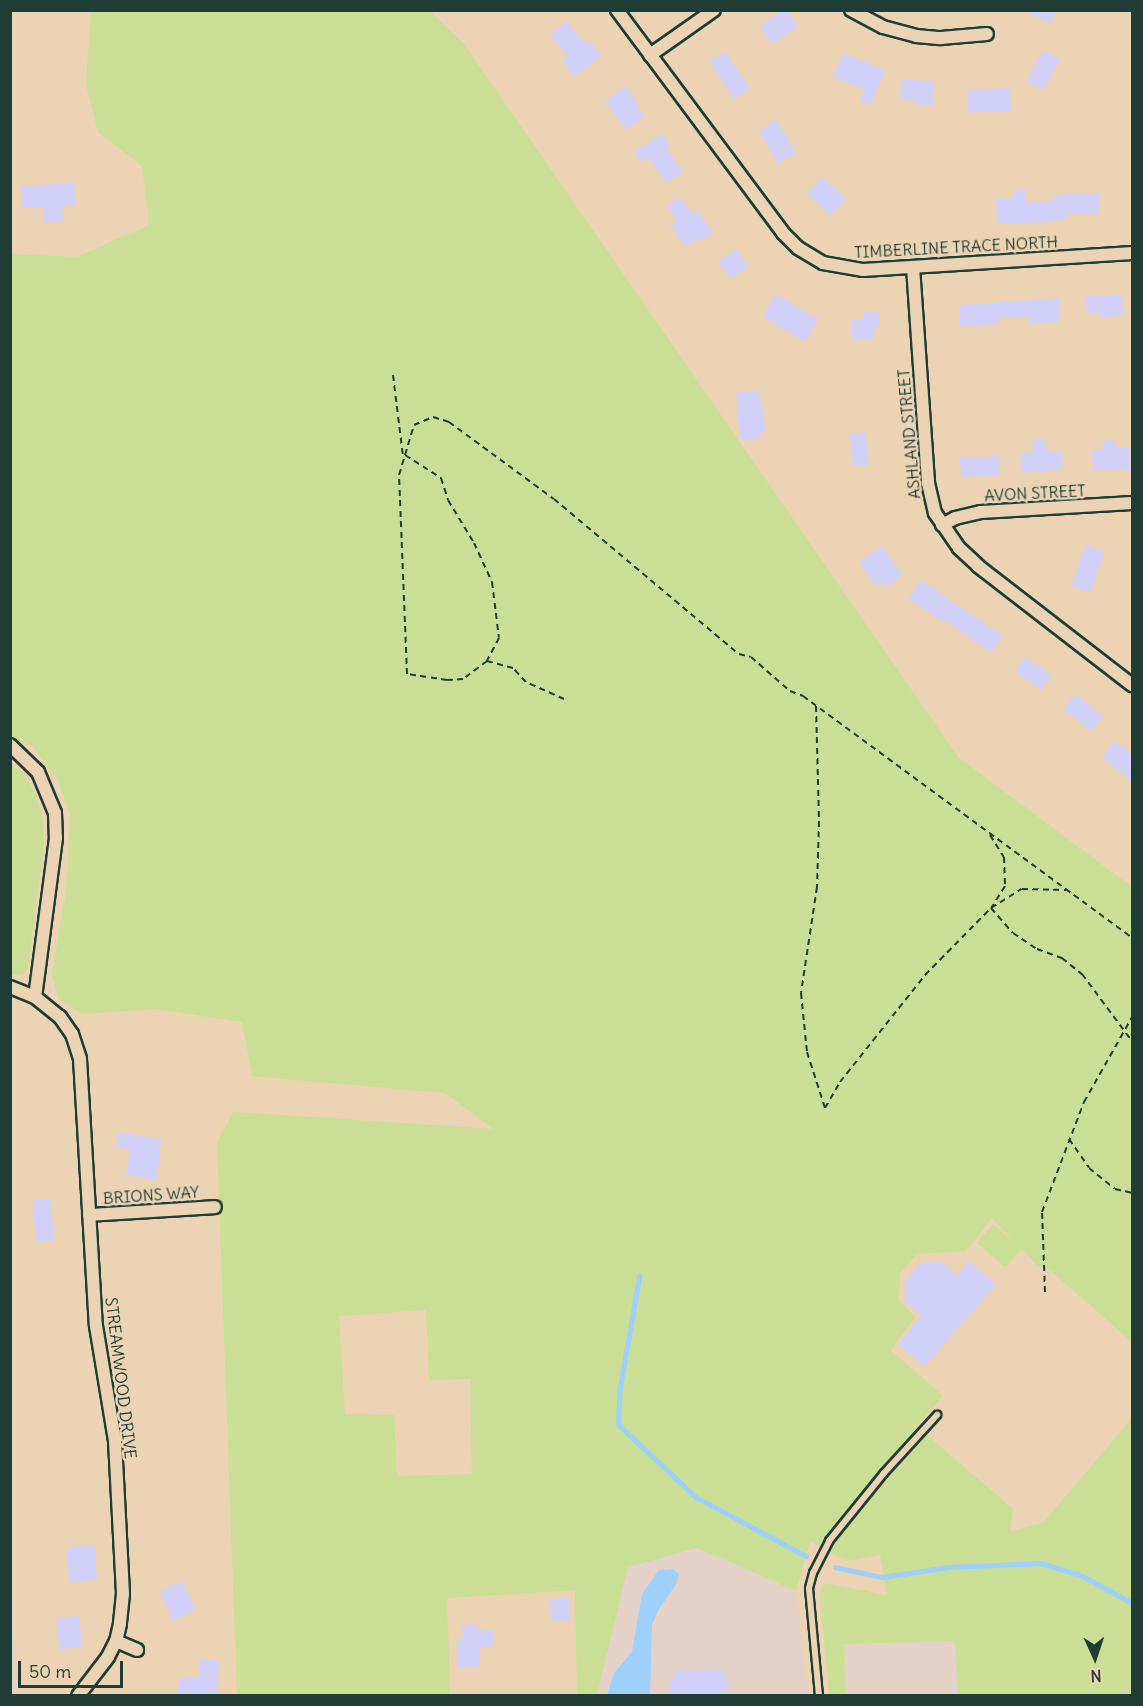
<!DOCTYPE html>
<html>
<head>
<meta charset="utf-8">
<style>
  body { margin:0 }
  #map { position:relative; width:1143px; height:1706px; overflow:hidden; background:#ebd3b3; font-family:Delius,sans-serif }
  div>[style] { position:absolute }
  .built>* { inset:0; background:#e4d2c8; transform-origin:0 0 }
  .green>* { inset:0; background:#cadf95 }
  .water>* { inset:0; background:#9fcffb }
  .stream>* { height:4.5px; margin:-2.25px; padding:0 2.25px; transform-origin:2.25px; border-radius:2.25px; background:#9fcffb }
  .building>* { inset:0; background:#d2d1fa; transform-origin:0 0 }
  .path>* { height:2px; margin-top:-1px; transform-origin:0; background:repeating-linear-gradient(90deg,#1f3d34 0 6px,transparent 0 10.5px) }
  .roads { filter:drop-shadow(2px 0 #1f3d34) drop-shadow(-2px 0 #1f3d34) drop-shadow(0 2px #1f3d34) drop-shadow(0 -2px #1f3d34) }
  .lane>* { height:6px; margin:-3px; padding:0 3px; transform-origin:3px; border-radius:3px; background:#ebd3b3 }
  .street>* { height:12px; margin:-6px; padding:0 6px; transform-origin:6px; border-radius:6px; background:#ebd3b3 }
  span { translate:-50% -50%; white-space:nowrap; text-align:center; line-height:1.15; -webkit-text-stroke:5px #ebd3b3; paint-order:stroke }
  .street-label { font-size:16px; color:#1f3d34 }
  .frame { position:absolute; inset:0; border:12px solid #1f3d34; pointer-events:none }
  .north { position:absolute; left:1065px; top:1628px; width:60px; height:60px; -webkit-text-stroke:4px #ebd3b3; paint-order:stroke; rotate:177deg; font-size:16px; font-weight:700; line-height:24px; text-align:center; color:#1f3d34 }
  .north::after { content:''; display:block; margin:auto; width:21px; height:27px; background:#1f3d34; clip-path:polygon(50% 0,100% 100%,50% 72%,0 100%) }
  .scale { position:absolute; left:18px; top:1661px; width:105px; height:27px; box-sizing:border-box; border:3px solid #1f3d34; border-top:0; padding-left:8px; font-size:18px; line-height:21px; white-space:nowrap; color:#1f3d34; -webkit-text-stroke:4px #ebd3b3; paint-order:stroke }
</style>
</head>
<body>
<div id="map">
  <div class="built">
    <div style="clip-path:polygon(697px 1548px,796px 1591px,807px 1695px,597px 1696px,628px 1567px)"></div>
    <div style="clip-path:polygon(11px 1569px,17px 1695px,11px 1695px,10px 1569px)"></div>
    <div style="left:956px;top:1641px;width:54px;height:112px;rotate:88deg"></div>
  </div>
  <div class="green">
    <div style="clip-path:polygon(evenodd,91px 11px,430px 11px,464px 44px,958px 757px,1132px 887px,1132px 1342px,1051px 1271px,1037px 1265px,1022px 1249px,1005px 1267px,977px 1243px,993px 1224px,1014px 1242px,992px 1218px,966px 1251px,917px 1254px,900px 1273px,898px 1299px,915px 1317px,891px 1350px,943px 1396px,917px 1426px,1013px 1509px,1010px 1531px,1043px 1523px,1132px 1418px,1132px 1695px,958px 1695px,955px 1641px,844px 1644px,846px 1695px,829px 1695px,820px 1596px,823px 1583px,887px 1595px,880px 1555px,846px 1561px,810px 1541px,796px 1591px,697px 1548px,628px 1567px,597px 1695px,577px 1695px,575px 1590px,447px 1598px,450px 1695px,237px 1695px,217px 1142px,233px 1112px,493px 1129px,445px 1093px,252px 1076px,242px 1022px,155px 1009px,82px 1014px,58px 998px,52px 974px,66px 892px,70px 815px,57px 778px,33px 747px,11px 736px,10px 254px,77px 257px,149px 225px,142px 166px,98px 132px,86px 84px,91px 11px,426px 1310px,429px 1380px,470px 1379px,472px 1474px,397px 1476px,394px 1415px,345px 1414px,339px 1316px,426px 1310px)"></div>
    <div style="clip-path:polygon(10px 764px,23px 773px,36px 795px,43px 820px,44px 845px,28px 968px,24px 974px,17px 975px,10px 974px)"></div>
  </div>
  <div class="water">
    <div style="clip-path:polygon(673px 1569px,679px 1574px,675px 1586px,659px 1609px,652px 1625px,650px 1695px,607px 1695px,614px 1673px,632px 1652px,642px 1594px,659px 1570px)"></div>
  </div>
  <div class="stream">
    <div style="left:640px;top:1275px;width:117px;rotate:99.9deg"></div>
    <div style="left:620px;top:1390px;width:35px;rotate:92deg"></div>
    <div style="left:619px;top:1425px;width:105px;rotate:43.1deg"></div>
    <div style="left:696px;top:1497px;width:125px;rotate:28.2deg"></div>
    <div style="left:835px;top:1567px;width:48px;rotate:12deg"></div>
    <div style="left:882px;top:1577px;width:69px;rotate:-8.4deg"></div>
    <div style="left:950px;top:1567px;width:91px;rotate:-2.5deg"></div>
    <div style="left:1041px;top:1563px;width:44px;rotate:17.2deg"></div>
    <div style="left:1083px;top:1576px;width:56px;rotate:28.9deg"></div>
  </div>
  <div class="building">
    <div style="clip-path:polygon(783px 10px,787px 10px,798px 27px,772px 44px,760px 26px)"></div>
    <div style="clip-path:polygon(1022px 10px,1056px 10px,1051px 23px)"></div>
    <div style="clip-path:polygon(566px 21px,585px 44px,589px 40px,601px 56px,575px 77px,562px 61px,568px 57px,550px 34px)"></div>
    <div style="left:1043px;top:50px;width:19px;height:35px;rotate:28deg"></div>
    <div style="left:725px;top:51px;width:45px;height:19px;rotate:56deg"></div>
    <div style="clip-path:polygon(843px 53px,885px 70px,871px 105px,859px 100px,864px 89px,833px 77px)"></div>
    <div style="clip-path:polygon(901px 80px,934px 81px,933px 106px,917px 105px,918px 101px,900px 100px)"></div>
    <div style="clip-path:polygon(625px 86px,639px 104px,636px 106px,644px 117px,626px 130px,605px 101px)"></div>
    <div style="left:1010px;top:88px;width:23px;height:43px;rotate:88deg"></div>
    <div style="left:777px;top:120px;width:38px;height:21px;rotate:60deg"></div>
    <div style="clip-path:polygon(662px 133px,670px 145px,666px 148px,683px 172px,666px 183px,648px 157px,641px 162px,634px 152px)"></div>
    <div style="left:823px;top:177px;width:32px;height:23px;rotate:44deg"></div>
    <div style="clip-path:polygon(74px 183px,76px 205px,62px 206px,63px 221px,43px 223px,43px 207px,22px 208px,21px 186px)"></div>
    <div style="clip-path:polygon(1013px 190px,1025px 190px,1025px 202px,1054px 202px,1053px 195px,1099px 193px,1100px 213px,1067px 214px,1067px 219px,1042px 222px,997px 224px,996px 198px,1014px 198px)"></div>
    <div style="clip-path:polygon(681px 197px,692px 213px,697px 210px,713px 234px,701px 241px,699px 238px,685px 247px,670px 224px,677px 220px,667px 205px)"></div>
    <div style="left:736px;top:249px;width:21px;height:22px;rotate:55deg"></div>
    <div style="left:776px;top:294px;width:49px;height:26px;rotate:31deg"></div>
    <div style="clip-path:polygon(1122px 294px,1123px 316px,1100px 317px,1099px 312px,1087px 313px,1085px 296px)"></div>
    <div style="clip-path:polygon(1059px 298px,1060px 322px,1029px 323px,1029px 317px,998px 318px,999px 324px,960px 326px,959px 305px)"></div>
    <div style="clip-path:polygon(864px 311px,879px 311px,879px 327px,874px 327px,874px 339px,852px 339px,852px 319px,864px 319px)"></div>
    <div style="clip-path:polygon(759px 391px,766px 431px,760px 432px,761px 438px,740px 440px,736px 393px)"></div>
    <div style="left:866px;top:432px;width:33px;height:16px;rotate:85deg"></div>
    <div style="clip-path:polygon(1045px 439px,1047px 452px,1061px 451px,1062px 469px,1022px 473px,1020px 453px,1033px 452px,1032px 440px)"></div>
    <div style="clip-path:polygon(1115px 440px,1116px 447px,1130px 447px,1131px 469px,1093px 470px,1092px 449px,1103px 449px,1102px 441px)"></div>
    <div style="left:999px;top:456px;width:19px;height:39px;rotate:87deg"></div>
    <div style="left:1085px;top:545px;width:20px;height:43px;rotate:18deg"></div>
    <div style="clip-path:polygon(882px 546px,903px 575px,886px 587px,882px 582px,876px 586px,859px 562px)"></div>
    <div style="clip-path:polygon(921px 580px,1003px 636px,991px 653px,945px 620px,943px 622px,908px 598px)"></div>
    <div style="left:1025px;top:657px;width:32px;height:18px;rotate:34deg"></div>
    <div style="left:1075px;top:694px;width:36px;height:19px;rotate:38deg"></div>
    <div style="clip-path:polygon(1115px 741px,1132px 755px,1132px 782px,1102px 756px)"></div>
    <div style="clip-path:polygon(118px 1132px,161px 1139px,157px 1180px,126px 1175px,130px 1149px,116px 1147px)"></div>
    <div style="left:51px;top:1199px;width:42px;height:18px;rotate:86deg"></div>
    <div style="clip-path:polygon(930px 1260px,935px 1264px,939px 1260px,957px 1275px,969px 1261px,996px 1285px,924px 1367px,898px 1344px,921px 1316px,903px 1300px,908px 1295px,903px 1291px,907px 1286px,903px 1283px,922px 1261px,926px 1265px)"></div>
    <div style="left:94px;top:1545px;width:35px;height:28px;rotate:85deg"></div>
    <div style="left:182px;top:1581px;width:32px;height:25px;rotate:64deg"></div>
    <div style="left:569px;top:1598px;width:22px;height:19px;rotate:87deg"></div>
    <div style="left:79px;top:1616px;width:31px;height:23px;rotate:84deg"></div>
    <div style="clip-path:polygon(478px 1624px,478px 1630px,493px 1629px,494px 1646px,479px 1647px,480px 1667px,458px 1668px,457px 1637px,463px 1637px,462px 1625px)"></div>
    <div style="clip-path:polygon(200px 1659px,219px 1661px,217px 1695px,178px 1694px,179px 1677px,198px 1678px)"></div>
    <div style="clip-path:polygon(723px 1669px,724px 1677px,728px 1677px,728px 1691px,724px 1691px,724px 1695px,674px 1695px,673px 1693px,669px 1693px,669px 1679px,673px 1679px,673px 1671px)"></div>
  </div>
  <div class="path">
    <div style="left:393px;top:375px;width:82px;rotate:83deg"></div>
    <div style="left:405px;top:455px;width:43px;rotate:32.6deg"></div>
    <div style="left:441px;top:478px;width:23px;rotate:72deg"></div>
    <div style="left:448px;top:500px;width:50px;rotate:58.8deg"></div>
    <div style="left:474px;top:543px;width:43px;rotate:65.2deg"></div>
    <div style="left:492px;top:582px;width:56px;rotate:82.9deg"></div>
    <div style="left:499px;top:638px;width:26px;rotate:118deg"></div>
    <div style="left:564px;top:699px;width:42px;rotate:-155.9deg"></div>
    <div style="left:526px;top:682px;width:19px;rotate:-133deg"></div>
    <div style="left:513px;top:668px;width:27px;rotate:-165deg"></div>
    <div style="left:487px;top:661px;width:30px;rotate:143deg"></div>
    <div style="left:463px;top:679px;width:16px;rotate:176deg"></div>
    <div style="left:447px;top:680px;width:40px;rotate:-171.5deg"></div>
    <div style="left:407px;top:674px;width:199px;rotate:-92.3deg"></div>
    <div style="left:399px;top:475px;width:52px;rotate:-73.3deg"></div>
    <div style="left:414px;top:425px;width:21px;rotate:-23deg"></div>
    <div style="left:433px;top:417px;width:17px;rotate:17deg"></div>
    <div style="left:449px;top:422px;width:130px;rotate:36.3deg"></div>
    <div style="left:554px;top:499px;width:241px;rotate:40deg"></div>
    <div style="left:739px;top:654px;width:12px;rotate:14deg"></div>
    <div style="left:751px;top:657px;width:52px;rotate:41.1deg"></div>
    <div style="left:790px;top:691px;width:14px;rotate:21deg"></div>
    <div style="left:803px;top:696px;width:408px;rotate:36.3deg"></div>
    <div style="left:816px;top:706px;width:115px;rotate:88.5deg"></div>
    <div style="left:819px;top:821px;width:66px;rotate:91.7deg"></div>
    <div style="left:817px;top:887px;width:107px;rotate:98.6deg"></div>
    <div style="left:801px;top:993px;width:59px;rotate:84.2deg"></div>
    <div style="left:807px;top:1052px;width:59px;rotate:72.2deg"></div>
    <div style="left:825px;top:1108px;width:30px;rotate:-60deg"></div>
    <div style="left:840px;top:1082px;width:137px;rotate:-51.5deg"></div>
    <div style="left:925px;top:975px;width:94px;rotate:-45.4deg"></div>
    <div style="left:991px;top:908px;width:33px;rotate:49deg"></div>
    <div style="left:1013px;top:933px;width:29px;rotate:34deg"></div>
    <div style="left:1037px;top:949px;width:27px;rotate:20deg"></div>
    <div style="left:1062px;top:958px;width:26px;rotate:39deg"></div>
    <div style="left:1082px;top:974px;width:84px;rotate:53.3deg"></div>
    <div style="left:990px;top:835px;width:26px;rotate:58deg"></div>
    <div style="left:1004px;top:857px;width:29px;rotate:88deg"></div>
    <div style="left:1005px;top:886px;width:26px;rotate:122deg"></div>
    <div style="left:991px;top:908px;width:36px;rotate:-32deg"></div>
    <div style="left:1022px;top:889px;width:44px;rotate:1.3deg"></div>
    <div style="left:1069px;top:1139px;width:35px;rotate:55deg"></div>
    <div style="left:1089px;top:1168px;width:33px;rotate:39deg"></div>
    <div style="left:1115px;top:1189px;width:17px;rotate:13deg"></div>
    <div style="left:1045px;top:1292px;width:80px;rotate:-92.1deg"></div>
    <div style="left:1042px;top:1212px;width:118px;rotate:-69.1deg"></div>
    <div style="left:1084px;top:1102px;width:98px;rotate:-60.5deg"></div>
  </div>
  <div class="roads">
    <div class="lane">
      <div style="left:819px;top:1696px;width:108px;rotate:-95.3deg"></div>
      <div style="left:809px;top:1588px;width:16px;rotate:-75deg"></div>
      <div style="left:813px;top:1573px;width:36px;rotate:-63deg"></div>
      <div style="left:829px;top:1541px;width:87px;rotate:-51deg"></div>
      <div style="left:884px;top:1473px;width:79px;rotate:-47.6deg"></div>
    </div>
    <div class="street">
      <div style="left:617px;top:10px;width:278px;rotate:53.3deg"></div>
      <div style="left:783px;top:233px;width:21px;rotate:45deg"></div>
      <div style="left:798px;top:248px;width:29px;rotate:31deg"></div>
      <div style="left:823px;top:263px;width:41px;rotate:9.9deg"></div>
      <div style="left:863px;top:270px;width:270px;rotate:-3.6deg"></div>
      <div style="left:851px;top:10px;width:36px;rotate:28deg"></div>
      <div style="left:883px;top:27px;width:34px;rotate:15deg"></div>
      <div style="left:916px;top:36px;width:25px;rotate:5deg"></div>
      <div style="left:941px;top:38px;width:46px;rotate:-5deg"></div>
      <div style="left:650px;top:55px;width:78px;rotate:-35.1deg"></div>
      <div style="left:913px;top:267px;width:217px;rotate:86deg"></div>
      <div style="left:928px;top:483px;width:31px;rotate:77deg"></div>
      <div style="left:935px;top:513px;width:42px;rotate:55.6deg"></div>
      <div style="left:959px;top:548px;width:26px;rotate:43deg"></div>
      <div style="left:978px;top:566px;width:195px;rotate:37.7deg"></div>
      <div style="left:942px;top:525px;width:15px;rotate:-28deg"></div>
      <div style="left:955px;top:518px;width:27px;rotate:-13deg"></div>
      <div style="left:981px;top:512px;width:151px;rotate:-3.4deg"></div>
      <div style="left:10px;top:745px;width:39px;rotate:44deg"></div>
      <div style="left:38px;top:772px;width:44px;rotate:67.5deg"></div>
      <div style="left:55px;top:813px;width:25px;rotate:88deg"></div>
      <div style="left:56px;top:838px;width:160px;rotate:97.5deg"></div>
      <div style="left:10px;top:987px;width:27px;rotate:22deg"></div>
      <div style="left:35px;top:997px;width:32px;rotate:39deg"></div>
      <div style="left:60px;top:1017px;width:21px;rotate:55deg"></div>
      <div style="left:72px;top:1034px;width:26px;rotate:72deg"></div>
      <div style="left:80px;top:1059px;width:267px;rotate:86.6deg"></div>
      <div style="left:96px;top:1326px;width:117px;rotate:80.6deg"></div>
      <div style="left:115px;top:1441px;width:153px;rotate:87deg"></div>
      <div style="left:123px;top:1594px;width:30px;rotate:96deg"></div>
      <div style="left:120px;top:1624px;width:17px;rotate:103deg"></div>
      <div style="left:116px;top:1641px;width:18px;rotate:117deg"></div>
      <div style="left:108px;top:1657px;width:49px;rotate:127.6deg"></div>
      <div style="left:89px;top:1215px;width:126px;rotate:-3.6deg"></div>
      <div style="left:116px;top:1641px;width:23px;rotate:23deg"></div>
    </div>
  </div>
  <div class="street-label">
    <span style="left:956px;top:247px;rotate:-3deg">TIMBERLINE TRACE NORTH</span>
    <span style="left:909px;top:434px;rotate:-95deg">ASHLAND STREET</span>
    <span style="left:1035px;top:493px;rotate:-3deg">AVON STREET</span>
    <span style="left:151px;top:1195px;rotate:-4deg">BRIONS WAY</span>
    <span style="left:121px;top:1378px;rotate:83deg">STREAMWOOD DRIVE</span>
  </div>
  <div class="frame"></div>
  <div class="north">N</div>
  <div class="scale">50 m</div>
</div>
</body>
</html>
